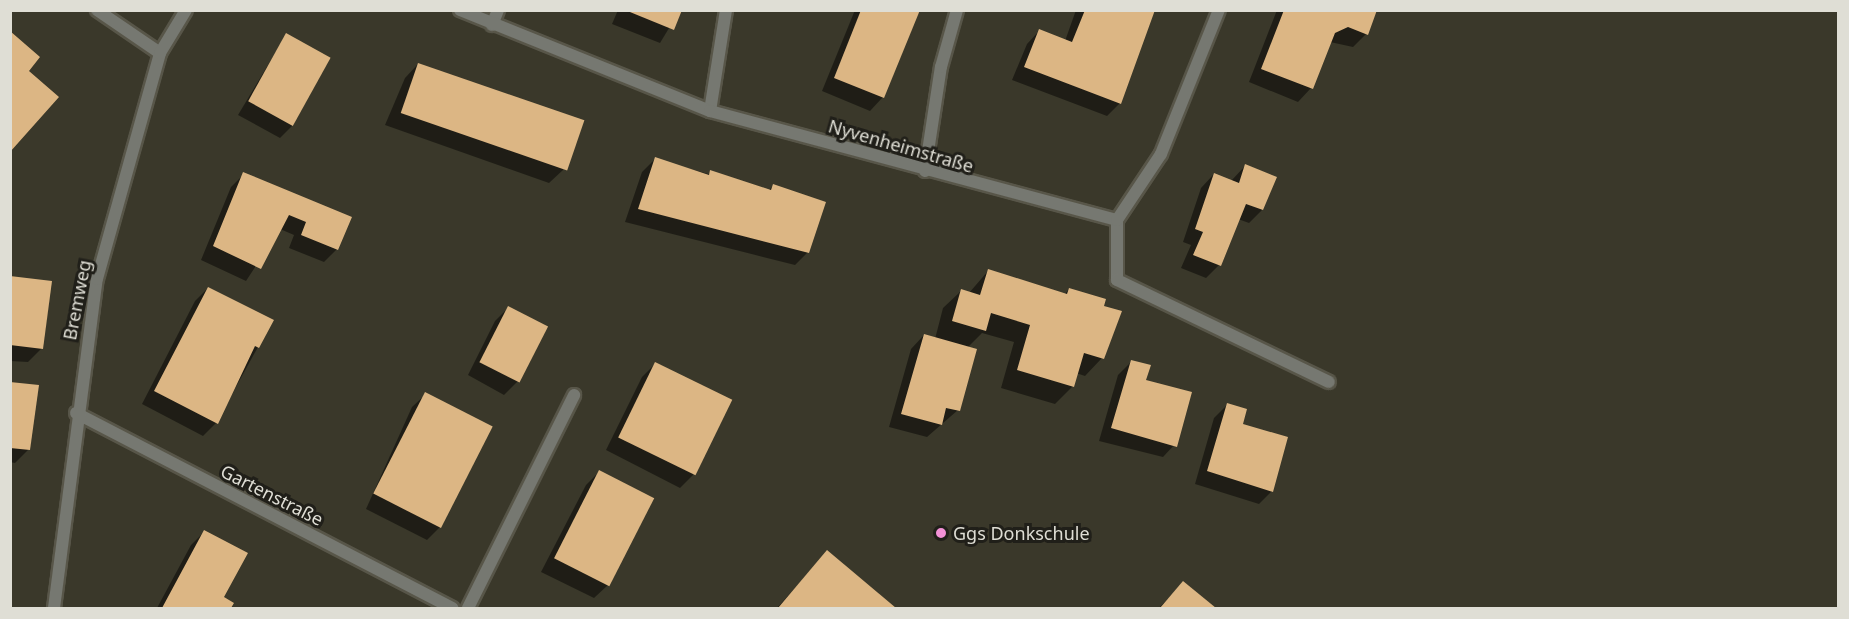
<!DOCTYPE html>
<html>
<head>
<meta charset="utf-8">
<style>
  body { margin:0 }
  #map { position:relative; width:1849px; height:619px; overflow:hidden; background:#3a382a; font-family:"Noto Sans",sans-serif }
  div>[style] { position:absolute }
  .shadow>* { inset:0; background:#0007 }
  .building>* { inset:0; background:#dcb684; transform-origin:0 0 }
  .roads { filter:drop-shadow(2px 0 #585649) drop-shadow(-2px 0 #585649) drop-shadow(0 2px #585649) drop-shadow(0 -2px #585649) }
  .lane>* { height:12px; margin:-6px; padding:0 6px; transform-origin:6px; border-radius:6px; background:#767871 }
  .street>* { height:12px; margin:-6px; padding:0 6px; transform-origin:6px; border-radius:6px; background:#767871 }
  .dots>* { width:16px; height:16px; translate:-50% -50%; box-sizing:border-box; border:3px solid #201f19; border-radius:50% }
  span { translate:-50% -50%; white-space:nowrap; text-align:center; line-height:1.15; -webkit-text-stroke:6px #201f19; paint-order:stroke }
  .street-label { font-size:18px; color:#dfded5 }
  .poi-label { font-size:18px; color:#dfded5 }
  .left { translate:0 -50%; text-align:left }
  .frame { position:absolute; inset:0; border:12px solid #dfded5; pointer-events:none }
</style>
</head>
<body>
<div id="map">
  <div class="shadow">
    <div style="clip-path:polygon(618px 10px,680px 10px,660px 43px,612px 24px)"></div>
    <div style="clip-path:polygon(855px 10px,919px 10px,883px 97px,870px 111px,822px 91px)"></div>
    <div style="clip-path:polygon(1076px 10px,1154px 10px,1120px 103px,1107px 116px,1012px 80px,1027px 44px,1040px 30px,1065px 41px)"></div>
    <div style="clip-path:polygon(1277px 10px,1375px 10px,1366px 34px,1353px 47px,1330px 42px,1311px 88px,1298px 102px,1249px 82px)"></div>
    <div style="clip-path:polygon(286px 35px,293px 125px,280px 138px,238px 115px)"></div>
    <div style="clip-path:polygon(418px 64px,583px 121px,563px 170px,549px 183px,385px 125px,405px 78px)"></div>
    <div style="clip-path:polygon(655px 159px,768px 191px,773px 186px,808px 252px,795px 265px,625px 222px,642px 172px)"></div>
    <div style="clip-path:polygon(1245px 166px,1262px 210px,1249px 223px,1238px 219px,1219px 265px,1206px 278px,1181px 268px,1191px 245px,1183px 242px,1201px 188px,1214px 174px,1231px 181px)"></div>
    <div style="clip-path:polygon(244px 174px,350px 218px,337px 249px,324px 262px,289px 248px,294px 235px,280px 229px,246px 281px,201px 260px,231px 187px)"></div>
    <div style="clip-path:polygon(988px 271px,1064px 295px,1069px 289px,1102px 307px,1102px 358px,1085px 376px,1076px 373px,1073px 386px,1055px 404px,1001px 388px,1014px 342px,982px 333px,967px 348px,958px 410px,927px 437px,889px 427px,911px 349px,924px 335px,935px 339px,943px 308px,961px 291px,969px 293px)"></div>
    <div style="clip-path:polygon(10px 278px,42px 348px,28px 362px,10px 361px)"></div>
    <div style="clip-path:polygon(208px 288px,258px 347px,216px 423px,203px 436px,142px 404px,195px 301px)"></div>
    <div style="clip-path:polygon(508px 308px,546px 327px,518px 381px,504px 395px,468px 375px,495px 321px)"></div>
    <div style="clip-path:polygon(1131px 362px,1176px 443px,1163px 457px,1099px 441px,1118px 375px)"></div>
    <div style="clip-path:polygon(655px 364px,730px 401px,693px 475px,680px 488px,606px 450px,642px 377px)"></div>
    <div style="clip-path:polygon(10px 384px,28px 450px,15px 463px,10px 462px)"></div>
    <div style="clip-path:polygon(426px 394px,440px 527px,427px 540px,366px 509px,412px 407px)"></div>
    <div style="clip-path:polygon(1227px 405px,1272px 491px,1259px 504px,1195px 484px,1214px 418px)"></div>
    <div style="clip-path:polygon(599px 472px,608px 585px,594px 598px,541px 572px,586px 485px)"></div>
    <div style="clip-path:polygon(204px 532px,222px 598px,232px 603px,229px 608px,157px 608px,191px 545px)"></div>
    <div style="clip-path:polygon(827px 552px,894px 608px,777px 608px)"></div>
    <div style="clip-path:polygon(1183px 583px,1214px 608px,1159px 608px)"></div>
  </div>
  <div class="building">
    <div style="clip-path:polygon(625px 10px,682px 10px,674px 30px)"></div>
    <div style="clip-path:polygon(861px 10px,920px 10px,884px 98px,834px 78px)"></div>
    <div style="clip-path:polygon(1085px 10px,1155px 10px,1121px 104px,1024px 67px,1039px 29px,1072px 42px)"></div>
    <div style="clip-path:polygon(1284px 10px,1377px 10px,1368px 35px,1348px 27px,1335px 33px,1313px 89px,1261px 69px)"></div>
    <div style="clip-path:polygon(10px 31px,40px 57px,29px 71px,59px 97px,10px 152px)"></div>
    <div style="left:286px;top:33px;width:51px;height:78px;rotate:29deg"></div>
    <div style="left:418px;top:63px;width:176px;height:53px;rotate:19deg"></div>
    <div style="clip-path:polygon(655px 157px,709px 175px,710px 170px,771px 190px,773px 184px,826px 202px,809px 253px,638px 209px)"></div>
    <div style="clip-path:polygon(1245px 164px,1277px 177px,1263px 210px,1246px 204px,1221px 266px,1193px 255px,1203px 232px,1195px 229px,1214px 173px,1239px 183px)"></div>
    <div style="clip-path:polygon(243px 172px,352px 217px,338px 250px,301px 235px,306px 222px,289px 215px,261px 269px,213px 246px)"></div>
    <div style="clip-path:polygon(988px 269px,1067px 294px,1069px 288px,1106px 299px,1104px 306px,1122px 311px,1104px 359px,1084px 353px,1074px 387px,1017px 370px,1030px 325px,991px 313px,986px 331px,952px 321px,961px 289px,980px 295px)"></div>
    <div style="clip-path:polygon(10px 276px,52px 281px,43px 349px,10px 345px)"></div>
    <div style="clip-path:polygon(208px 287px,274px 320px,259px 348px,255px 346px,218px 424px,154px 391px)"></div>
    <div style="left:508px;top:306px;width:45px;height:63px;rotate:27deg"></div>
    <div style="clip-path:polygon(924px 334px,977px 349px,960px 411px,946px 408px,942px 425px,901px 414px)"></div>
    <div style="clip-path:polygon(1131px 360px,1151px 365px,1146px 380px,1192px 392px,1177px 447px,1111px 428px)"></div>
    <div style="left:655px;top:362px;width:86px;height:84px;rotate:26deg"></div>
    <div style="clip-path:polygon(10px 382px,39px 385px,30px 450px,10px 448px)"></div>
    <div style="left:425px;top:392px;width:76px;height:114px;rotate:27deg"></div>
    <div style="clip-path:polygon(1227px 403px,1247px 409px,1243px 424px,1288px 437px,1273px 492px,1207px 471px)"></div>
    <div style="left:599px;top:470px;width:62px;height:99px;rotate:27deg"></div>
    <div style="clip-path:polygon(204px 530px,248px 553px,224px 597px,234px 603px,231px 608px,162px 608px)"></div>
    <div style="clip-path:polygon(827px 550px,896px 608px,778px 608px)"></div>
    <div style="clip-path:polygon(1183px 581px,1216px 608px,1160px 608px)"></div>
  </div>
  <div class="roads">
    <div class="lane">
      <div style="left:492px;top:25px;width:16px;rotate:-68deg"></div>
      <div style="left:710px;top:111px;width:102px;rotate:-81deg"></div>
      <div style="left:925px;top:171px;width:105px;rotate:-81.3deg"></div>
      <div style="left:941px;top:67px;width:59px;rotate:-74.3deg"></div>
      <div style="left:1117px;top:220px;width:60px;rotate:90deg"></div>
      <div style="left:1117px;top:280px;width:235px;rotate:25.7deg"></div>
      <div style="left:468px;top:608px;width:238px;rotate:-63.5deg"></div>
    </div>
    <div class="street">
      <div style="left:97px;top:10px;width:76px;rotate:34.3deg"></div>
      <div style="left:460px;top:10px;width:270px;rotate:22deg"></div>
      <div style="left:710px;top:111px;width:421px;rotate:15deg"></div>
      <div style="left:1117px;top:220px;width:79px;rotate:-56.3deg"></div>
      <div style="left:1161px;top:154px;width:155px;rotate:-68.1deg"></div>
      <div style="left:76px;top:413px;width:424px;rotate:27.4deg"></div>
      <div style="left:54px;top:608px;width:332px;rotate:-82.6deg"></div>
      <div style="left:97px;top:279px;width:235px;rotate:-74.4deg"></div>
      <div style="left:160px;top:53px;width:50px;rotate:-58.8deg"></div>
    </div>
  </div>
  <div class="dots">
    <div style="left:941px;top:533px;background:#f391d6"></div>
  </div>
  <div class="street-label">
    <span style="left:901px;top:146px;rotate:16deg">Nyvenheimstraße</span>
    <span style="left:77px;top:300px;rotate:-79deg">Bremweg</span>
    <span style="left:272px;top:495px;rotate:27deg">Gartenstraße</span>
  </div>
  <div class="poi-label">
    <span class="left" style="left:953px;top:533px">Ggs Donkschule</span>
  </div>
  <div class="frame"></div>
</div>
</body>
</html>
